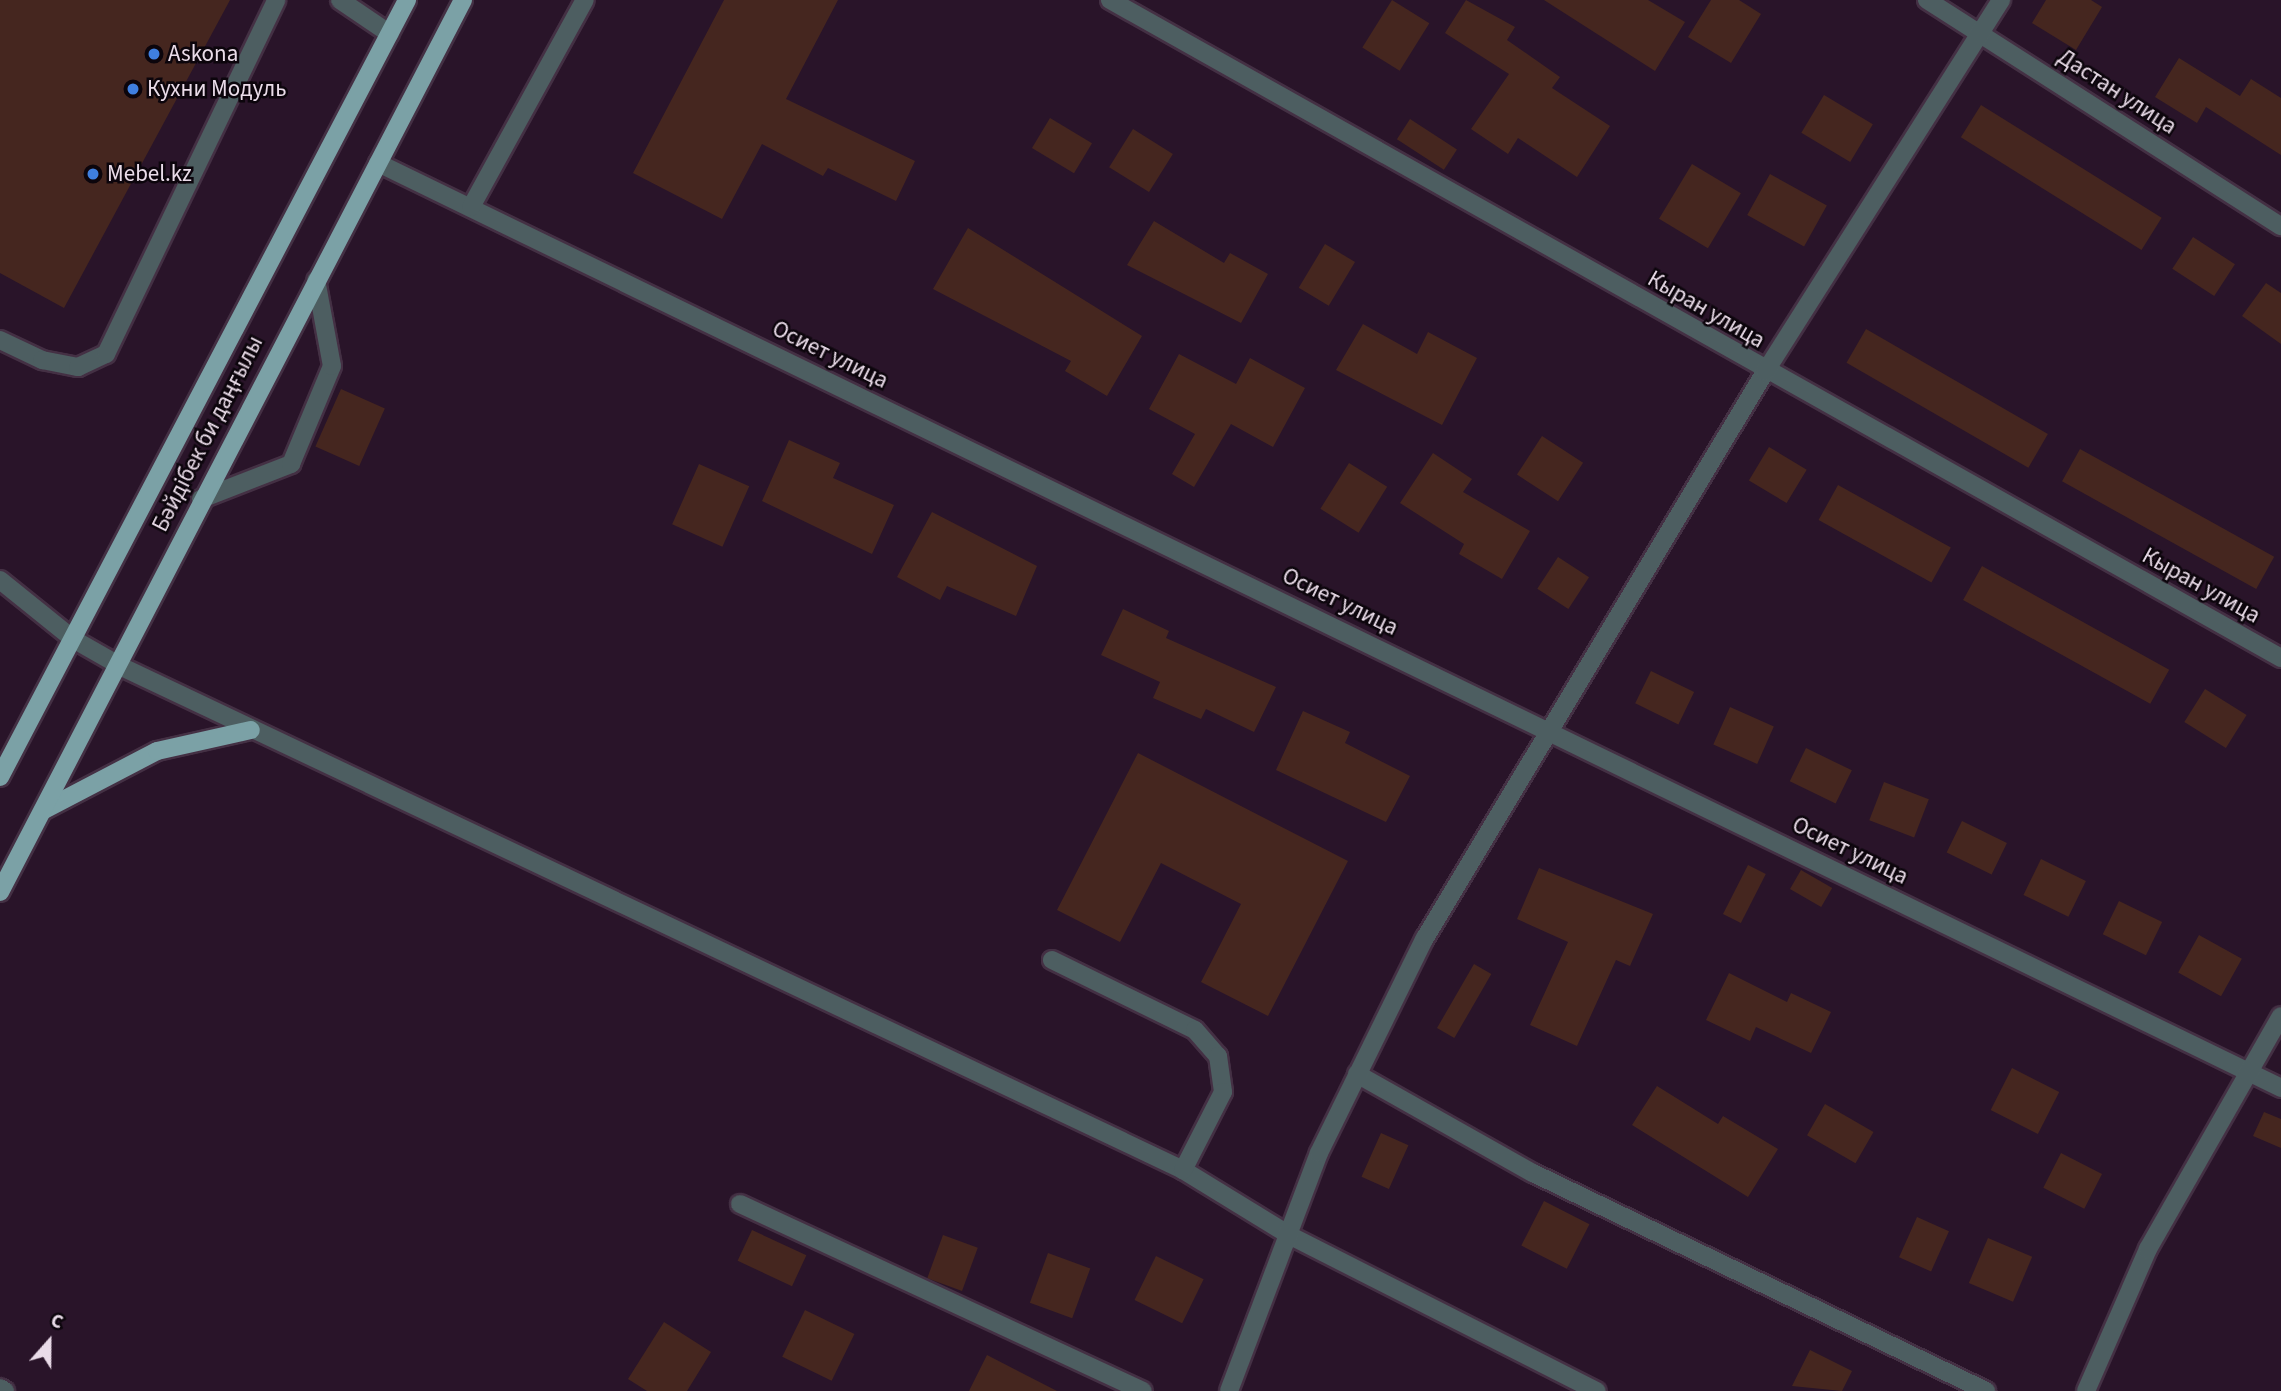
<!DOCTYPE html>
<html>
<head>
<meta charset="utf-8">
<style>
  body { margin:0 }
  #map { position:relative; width:2281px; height:1391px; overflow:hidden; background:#291429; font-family:"Source Sans 3",sans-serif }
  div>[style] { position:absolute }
  .building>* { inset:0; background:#45261f; transform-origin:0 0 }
  .roads { filter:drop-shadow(2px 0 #443044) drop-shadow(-2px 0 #443044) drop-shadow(0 2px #443044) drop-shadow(0 -2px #443044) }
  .minor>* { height:18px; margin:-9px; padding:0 9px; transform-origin:9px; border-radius:9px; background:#4d5e61 }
  .major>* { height:18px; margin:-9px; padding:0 9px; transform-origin:9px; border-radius:9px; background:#7ba1a6 }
  .dots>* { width:19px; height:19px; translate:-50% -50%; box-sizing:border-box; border:4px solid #0c050c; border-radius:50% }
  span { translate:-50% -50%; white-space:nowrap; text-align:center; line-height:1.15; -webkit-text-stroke:5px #0c050c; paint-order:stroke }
  .poi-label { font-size:23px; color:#eadce9 }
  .left { translate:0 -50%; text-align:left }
  .street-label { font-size:23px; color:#eadce9 }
  .north { position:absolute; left:14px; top:1307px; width:70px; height:70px; -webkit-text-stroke:5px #0c050c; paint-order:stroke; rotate:21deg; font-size:19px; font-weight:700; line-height:28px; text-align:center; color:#eadce9 }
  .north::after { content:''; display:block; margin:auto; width:24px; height:32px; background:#eadce9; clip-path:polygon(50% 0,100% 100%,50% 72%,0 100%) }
</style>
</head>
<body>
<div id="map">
  <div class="building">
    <div style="clip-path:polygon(0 0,230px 0,64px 308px,0 273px)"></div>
    <div style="clip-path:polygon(724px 0,838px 0,786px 99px,915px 161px,896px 201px,828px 168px,823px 176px,762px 144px,722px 219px,633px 173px)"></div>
    <div style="left:1392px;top:0;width:44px;height:56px;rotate:32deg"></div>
    <div style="clip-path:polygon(1466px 0,1515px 27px,1507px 40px,1560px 77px,1552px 88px,1610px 126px,1577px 177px,1518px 138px,1508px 154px,1471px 129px,1509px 74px,1445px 33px)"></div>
    <div style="clip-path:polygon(1544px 0,1648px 0,1685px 22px,1655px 71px)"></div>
    <div style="clip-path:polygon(1711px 0,1739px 0,1761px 14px,1731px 63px,1688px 37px)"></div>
    <div style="clip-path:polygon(2046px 0,2091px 0,2102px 7px,2076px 50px,2032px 23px)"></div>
    <div style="clip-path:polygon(2179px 58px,2240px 96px,2251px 79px,2281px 98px,2281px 155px,2206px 107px,2197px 123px,2155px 97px)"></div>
    <div style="left:1824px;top:95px;width:57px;height:44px;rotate:31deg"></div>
    <div style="left:1981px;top:105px;width:213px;height:38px;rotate:32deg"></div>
    <div style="left:1050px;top:118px;width:49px;height:35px;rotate:31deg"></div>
    <div style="left:1410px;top:119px;width:56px;height:24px;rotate:33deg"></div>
    <div style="left:1133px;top:129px;width:47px;height:45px;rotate:32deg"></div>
    <div style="left:1692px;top:164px;width:57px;height:64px;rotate:31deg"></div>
    <div style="left:1770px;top:174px;width:65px;height:47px;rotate:29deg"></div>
    <div style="clip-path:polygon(1154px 221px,1224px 263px,1230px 253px,1268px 274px,1241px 323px,1127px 265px)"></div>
    <div style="clip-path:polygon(968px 228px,1142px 336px,1107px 396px,1065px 371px,1071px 361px,933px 289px)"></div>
    <div style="left:2193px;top:237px;width:50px;height:38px;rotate:33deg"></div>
    <div style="left:1325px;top:244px;width:35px;height:51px;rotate:31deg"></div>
    <div style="clip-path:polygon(2266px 283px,2281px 293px,2281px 344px,2242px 316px)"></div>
    <div style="clip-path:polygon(1363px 324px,1417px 354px,1428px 332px,1477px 358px,1442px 425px,1336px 370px)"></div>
    <div style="left:1866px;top:329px;width:210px;height:39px;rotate:30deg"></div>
    <div style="clip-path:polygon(1179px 354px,1236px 384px,1250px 358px,1305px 388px,1273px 447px,1231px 424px,1194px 487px,1172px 474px,1195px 434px,1149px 409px)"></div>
    <div style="left:341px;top:389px;width:48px;height:63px;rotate:24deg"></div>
    <div style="left:1542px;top:436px;width:49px;height:46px;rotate:33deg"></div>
    <div style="clip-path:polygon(789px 440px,840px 463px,833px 478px,894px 505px,872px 554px,762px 501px)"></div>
    <div style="left:1769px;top:447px;width:44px;height:39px;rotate:31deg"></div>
    <div style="left:2080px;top:449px;width:222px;height:37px;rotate:29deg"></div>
    <div style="clip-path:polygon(1433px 453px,1472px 479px,1463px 492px,1530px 531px,1502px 579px,1459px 554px,1464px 544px,1400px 503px)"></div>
    <div style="left:1349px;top:463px;width:45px;height:54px;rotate:32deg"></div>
    <div style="left:699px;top:464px;width:55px;height:66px;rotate:24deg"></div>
    <div style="left:1838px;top:485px;width:129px;height:40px;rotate:29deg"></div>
    <div style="clip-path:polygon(932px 512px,1037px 566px,1016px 616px,947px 586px,940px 600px,897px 577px)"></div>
    <div style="left:1558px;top:557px;width:37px;height:38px;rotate:33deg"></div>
    <div style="left:1982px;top:566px;width:214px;height:39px;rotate:29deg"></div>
    <div style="clip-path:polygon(1123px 609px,1169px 631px,1166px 638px,1276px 687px,1254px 732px,1206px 709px,1201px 719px,1153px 698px,1160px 682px,1101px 655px)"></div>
    <div style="left:1651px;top:671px;width:48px;height:36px;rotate:26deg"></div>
    <div style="left:2205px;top:689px;width:49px;height:39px;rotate:32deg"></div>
    <div style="left:1730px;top:707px;width:48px;height:41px;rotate:24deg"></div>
    <div style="clip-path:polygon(1303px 711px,1350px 732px,1345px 743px,1410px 776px,1386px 822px,1276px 770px)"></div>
    <div style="left:1806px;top:748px;width:51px;height:37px;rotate:26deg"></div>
    <div style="clip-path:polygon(1138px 753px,1348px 861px,1268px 1016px,1201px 982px,1241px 904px,1161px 863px,1120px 942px,1057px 910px)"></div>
    <div style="left:1884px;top:782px;width:48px;height:41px;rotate:21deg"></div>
    <div style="left:1962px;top:821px;width:50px;height:35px;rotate:26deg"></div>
    <div style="left:2041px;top:859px;width:50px;height:40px;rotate:26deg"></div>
    <div style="left:1748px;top:865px;width:20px;height:55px;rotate:27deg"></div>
    <div style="clip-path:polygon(1539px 868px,1653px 914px,1630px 966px,1616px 960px,1577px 1046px,1530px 1025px,1568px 942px,1517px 919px)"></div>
    <div style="left:1801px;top:870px;width:36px;height:22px;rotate:30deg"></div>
    <div style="left:2119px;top:901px;width:48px;height:37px;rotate:26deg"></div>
    <div style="left:2199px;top:935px;width:49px;height:43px;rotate:29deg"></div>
    <div style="left:1474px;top:964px;width:20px;height:74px;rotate:30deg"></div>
    <div style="clip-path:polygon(1729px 973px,1787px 1002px,1791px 993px,1831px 1012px,1811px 1053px,1756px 1027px,1750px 1041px,1706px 1020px)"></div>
    <div style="left:2012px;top:1068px;width:53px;height:47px;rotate:27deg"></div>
    <div style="clip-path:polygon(1657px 1086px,1718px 1124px,1723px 1116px,1778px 1149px,1748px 1197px,1632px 1125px)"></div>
    <div style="left:1825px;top:1104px;width:56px;height:36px;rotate:30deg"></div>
    <div style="clip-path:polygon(2264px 1112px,2281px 1119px,2281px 1148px,2253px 1136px)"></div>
    <div style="left:1381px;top:1133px;width:30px;height:48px;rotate:24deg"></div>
    <div style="left:2061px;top:1153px;width:46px;height:39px;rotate:27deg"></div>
    <div style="left:1544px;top:1201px;width:51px;height:50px;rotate:27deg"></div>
    <div style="left:1917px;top:1217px;width:35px;height:44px;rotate:24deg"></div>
    <div style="left:752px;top:1230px;width:60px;height:34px;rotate:25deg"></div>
    <div style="left:943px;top:1235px;width:37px;height:46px;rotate:20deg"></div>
    <div style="left:1988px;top:1238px;width:48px;height:49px;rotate:23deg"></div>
    <div style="left:1048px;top:1253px;width:45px;height:53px;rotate:20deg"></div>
    <div style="left:1156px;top:1256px;width:53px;height:49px;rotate:26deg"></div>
    <div style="left:805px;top:1310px;width:55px;height:52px;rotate:26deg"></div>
    <div style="clip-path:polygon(664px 1322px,711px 1352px,687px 1391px,647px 1391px,628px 1379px)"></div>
    <div style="clip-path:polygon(1810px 1350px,1852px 1371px,1842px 1391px,1792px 1386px)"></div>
    <div style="clip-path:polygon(987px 1355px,1057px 1391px,969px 1391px)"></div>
  </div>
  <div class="roads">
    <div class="minor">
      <div style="left:340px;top:0;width:60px;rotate:34.2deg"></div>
      <div style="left:1110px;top:0;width:1343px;rotate:29.33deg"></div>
      <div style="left:1927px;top:0;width:420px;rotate:32.6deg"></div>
      <div style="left:378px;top:163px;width:2116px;rotate:25.92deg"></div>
      <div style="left:471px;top:207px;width:236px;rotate:-61.2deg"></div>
      <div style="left:0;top:340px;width:47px;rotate:25.5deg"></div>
      <div style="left:42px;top:360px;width:37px;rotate:11deg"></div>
      <div style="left:78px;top:367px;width:31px;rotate:-25deg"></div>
      <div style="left:106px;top:354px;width:393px;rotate:-64.3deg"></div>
      <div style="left:201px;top:499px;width:97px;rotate:-21.3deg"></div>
      <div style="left:291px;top:464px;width:106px;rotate:-67.3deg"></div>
      <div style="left:332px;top:366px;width:87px;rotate:-100.5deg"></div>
      <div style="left:0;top:580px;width:94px;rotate:38.9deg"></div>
      <div style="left:73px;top:639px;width:56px;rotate:29.7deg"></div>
      <div style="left:122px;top:667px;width:1174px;rotate:25.36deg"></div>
      <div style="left:1183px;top:1170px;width:124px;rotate:31.5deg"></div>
      <div style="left:1289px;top:1235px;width:345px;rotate:26.9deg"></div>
      <div style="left:1052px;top:960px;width:159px;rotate:26.1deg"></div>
      <div style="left:1195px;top:1030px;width:35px;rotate:49deg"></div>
      <div style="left:1218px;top:1056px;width:36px;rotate:82deg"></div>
      <div style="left:1223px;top:1092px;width:88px;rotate:117.1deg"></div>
      <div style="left:1357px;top:1074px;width:202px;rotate:29.4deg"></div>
      <div style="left:1533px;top:1173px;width:503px;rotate:25.7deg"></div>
      <div style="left:740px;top:1204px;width:444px;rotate:24.9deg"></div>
      <div style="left:0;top:1388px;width:6px;rotate:31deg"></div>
      <div style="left:1229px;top:1391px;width:254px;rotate:-69.3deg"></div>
      <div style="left:1319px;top:1153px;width:240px;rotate:-63.8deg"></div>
      <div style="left:1425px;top:938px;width:660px;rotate:-59.01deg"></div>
      <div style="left:1765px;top:372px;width:441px;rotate:-57.6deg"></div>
      <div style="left:2086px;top:1391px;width:155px;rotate:-66.4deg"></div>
      <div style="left:2148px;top:1249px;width:268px;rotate:-60.3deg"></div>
    </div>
    <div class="major">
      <div style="left:0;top:777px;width:877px;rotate:-62.35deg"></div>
      <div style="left:44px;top:810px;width:127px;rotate:-27.6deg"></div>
      <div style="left:157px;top:751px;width:96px;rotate:-12.6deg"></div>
      <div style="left:0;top:892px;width:1005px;rotate:-62.57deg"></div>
    </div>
  </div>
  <div class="dots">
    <div style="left:154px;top:54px;background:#3f7fe0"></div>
    <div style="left:133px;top:89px;background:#3f7fe0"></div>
    <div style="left:93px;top:174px;background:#3f7fe0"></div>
  </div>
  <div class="poi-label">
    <span class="left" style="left:168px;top:54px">Askona</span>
    <span class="left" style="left:147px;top:89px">Кухни Модуль</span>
    <span class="left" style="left:107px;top:174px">Mebel.kz</span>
  </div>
  <div class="street-label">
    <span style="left:2117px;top:92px;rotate:33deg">Дастан улица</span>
    <span style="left:1706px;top:310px;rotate:30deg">Кыран улица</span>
    <span style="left:830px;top:355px;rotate:26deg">Осиет улица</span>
    <span style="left:208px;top:434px;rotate:-63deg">Бәйдібек би даңғылы</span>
    <span style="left:2201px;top:586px;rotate:29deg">Кыран улица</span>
    <span style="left:1340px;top:602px;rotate:26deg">Осиет улица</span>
    <span style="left:1850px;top:851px;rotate:26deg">Осиет улица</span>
  </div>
  <div class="north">С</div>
</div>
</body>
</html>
